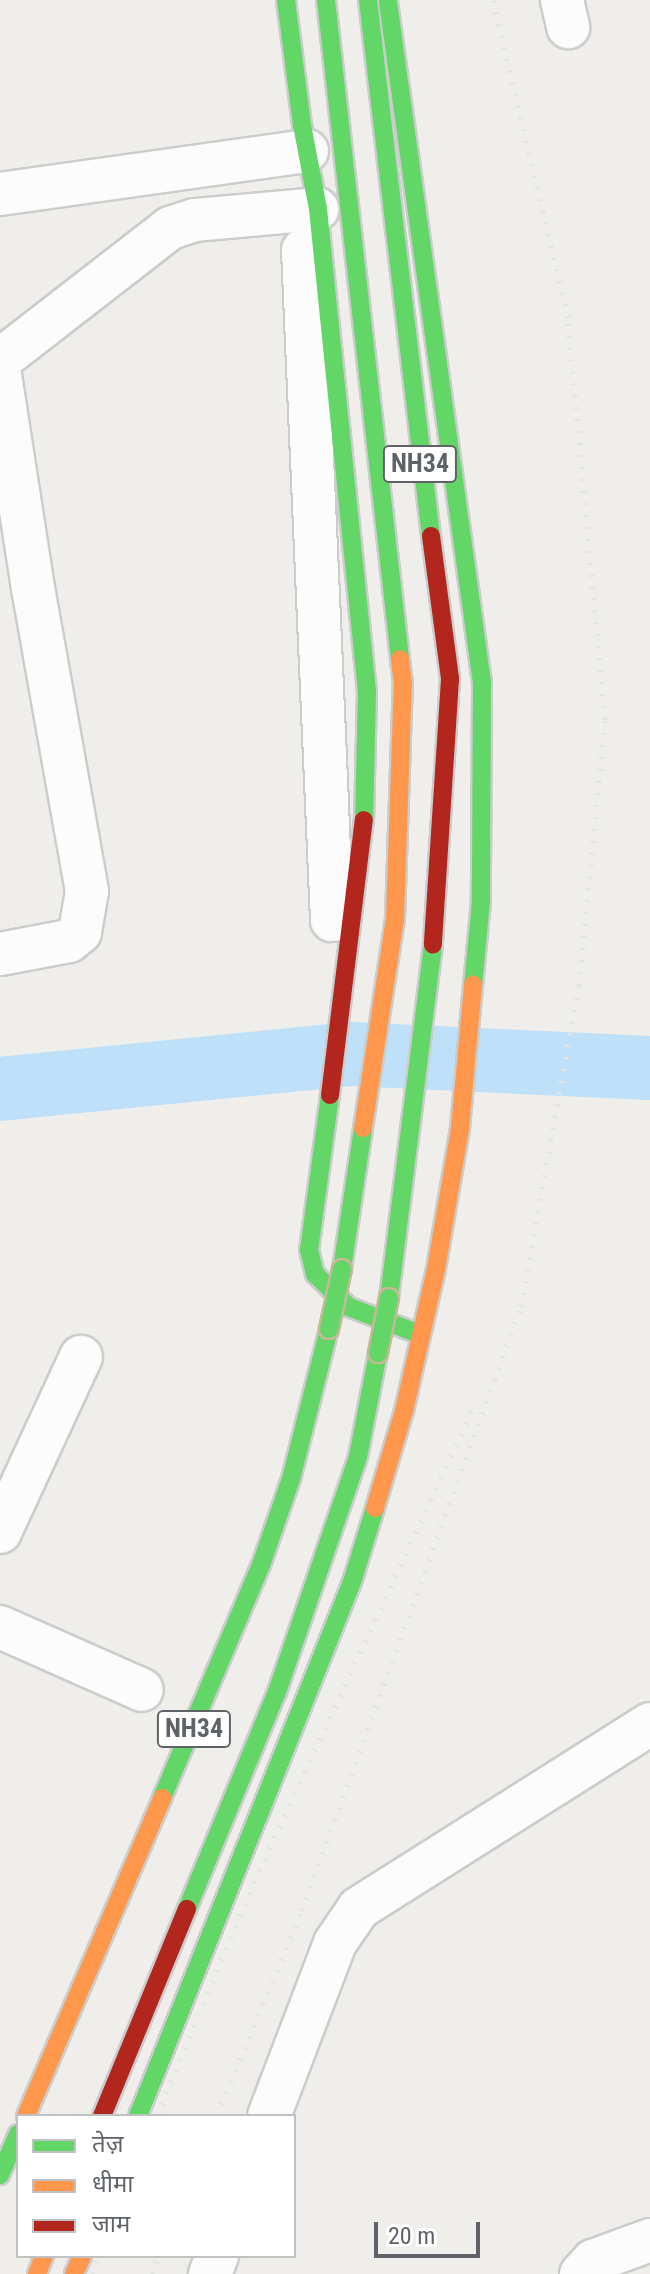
<!DOCTYPE html>
<html>
<head>
<meta charset="utf-8">
<style>
  body { margin:0 }
  #map { position:relative; width:650px; height:2274px; overflow:hidden; background:#efeeea; font-family:"Roboto Condensed","Noto Sans Devanagari",sans-serif }
  div>[style] { position:absolute }
  .river>* { height:64px; margin:-32px; padding:0 32px; transform-origin:32px; border-radius:32px; background:#bfe0f9 }
  .roads { filter:drop-shadow(2px 0 #cbcccc) drop-shadow(-2px 0 #cbcccc) drop-shadow(0 2px #cbcccc) drop-shadow(0 -2px #cbcccc) }
  .street>* { height:42px; margin:-21px; padding:0 21px; transform-origin:21px; border-radius:21px; background:#fdfcfc }
  .fast>* { height:18px; margin:-9px; padding:0 9px; transform-origin:9px; border-radius:9px; background:#63d668 }
  .slow>* { height:18px; margin:-9px; padding:0 9px; transform-origin:9px; border-radius:9px; background:#ff974d }
  .jam>* { height:18px; margin:-9px; padding:0 9px; transform-origin:9px; border-radius:9px; background:#b3261e }
  .rail>* { height:6px; margin-top:-3px; transform-origin:0; background:repeating-linear-gradient(90deg,#e4e4e4 0 2px,transparent 0 12px) }
  .bridges { filter:drop-shadow(2px 0 #c8b996) drop-shadow(-2px 0 #c8b996) drop-shadow(0 2px #c8b996) drop-shadow(0 -2px #c8b996) }
  .fast-bridge>* { height:18px; margin:-9px; padding:0 9px; transform-origin:9px; border-radius:9px; background:#63d668 }
  span { translate:-50% -50%; white-space:nowrap; text-align:center; line-height:1.15; -webkit-text-stroke:6px #fff; paint-order:stroke }
  .shield-label span { padding:2px 6px; background:#fff; border:2px solid; border-radius:6px; -webkit-text-stroke-width:0 }
  .shield-label { font-size:26px; color:#5f6368; font-weight:700 }
  .legend { position:absolute; left:16px; top:2114px; width:280px; height:144px; box-sizing:border-box; background:#fff; border:2px solid #bfc1c3; margin:0; padding:10px 14px; list-style:none; font-size:24px; color:#5f6368 }
  .legend li { display:flex; align-items:center; gap:16px; height:40px }
  .legend b { width:40px; border:2px solid #bfc1c3 }
  .scale { position:absolute; left:374px; top:2222px; width:106px; height:36px; box-sizing:border-box; border:4px solid #5f6368; border-top:0; padding-left:10px; font-size:24px; line-height:28px; white-space:nowrap; color:#5f6368; -webkit-text-stroke:6px #fff; paint-order:stroke }
</style>
</head>
<body>
<div id="map">
  <div class="river">
    <div style="left:0;top:1089px;width:354px;rotate:-5.7deg"></div>
    <div style="left:352px;top:1054px;width:298px;rotate:2.7deg"></div>
  </div>
  <div class="roads">
    <div class="street">
      <div style="left:562px;top:0;width:28px;rotate:77deg"></div>
      <div style="left:0;top:194px;width:310px;rotate:-8deg"></div>
      <div style="left:303px;top:250px;width:671px;rotate:87.52deg"></div>
      <div style="left:0;top:360px;width:215px;rotate:-37.8deg"></div>
      <div style="left:170px;top:228px;width:26px;rotate:-18deg"></div>
      <div style="left:195px;top:220px;width:123px;rotate:-5.1deg"></div>
      <div style="left:0;top:375px;width:216px;rotate:81.2deg"></div>
      <div style="left:33px;top:588px;width:308px;rotate:79.9deg"></div>
      <div style="left:87px;top:891px;width:42px;rotate:99.7deg"></div>
      <div style="left:80px;top:932px;width:14px;rotate:141deg"></div>
      <div style="left:69px;top:941px;width:70px;rotate:169.3deg"></div>
      <div style="left:0;top:1532px;width:193px;rotate:-65.2deg"></div>
      <div style="left:0;top:1627px;width:155px;rotate:23.9deg"></div>
      <div style="left:269px;top:2116px;width:185px;rotate:-69.1deg"></div>
      <div style="left:335px;top:1943px;width:42px;rotate:-55.6deg"></div>
      <div style="left:359px;top:1908px;width:344px;rotate:-32.3deg"></div>
      <div style="left:210px;top:2274px;width:19px;rotate:-69deg"></div>
      <div style="left:581px;top:2274px;width:18px;rotate:-47deg"></div>
      <div style="left:593px;top:2261px;width:61px;rotate:-20.2deg"></div>
    </div>
    <div class="fast">
      <div style="left:286px;top:0;width:126px;rotate:82.7deg"></div>
      <div style="left:302px;top:125px;width:86px;rotate:79.2deg"></div>
      <div style="left:318px;top:209px;width:484px;rotate:84.2deg"></div>
      <div style="left:367px;top:691px;width:129px;rotate:91.3deg"></div>
      <div style="left:326px;top:0;width:663px;rotate:83.59deg"></div>
      <div style="left:368px;top:0;width:540px;rotate:83.3deg"></div>
      <div style="left:388px;top:2px;width:687px;rotate:82.14deg"></div>
      <div style="left:482px;top:683px;width:218px;rotate:90.3deg"></div>
      <div style="left:481px;top:901px;width:84px;rotate:95.4deg"></div>
      <div style="left:330px;top:1095px;width:156px;rotate:97.7deg"></div>
      <div style="left:309px;top:1250px;width:25px;rotate:76deg"></div>
      <div style="left:315px;top:1274px;width:47px;rotate:44.1deg"></div>
      <div style="left:349px;top:1307px;width:75px;rotate:21.1deg"></div>
      <div style="left:342px;top:1269px;width:143px;rotate:-81.5deg"></div>
      <div style="left:389px;top:1298px;width:357px;rotate:-82.9deg"></div>
      <div style="left:162px;top:1798px;width:253px;rotate:-67deg"></div>
      <div style="left:261px;top:1565px;width:91px;rotate:-70.8deg"></div>
      <div style="left:291px;top:1479px;width:155px;rotate:-75.8deg"></div>
      <div style="left:187px;top:1909px;width:235px;rotate:-67.5deg"></div>
      <div style="left:277px;top:1692px;width:249px;rotate:-71deg"></div>
      <div style="left:358px;top:1457px;width:106px;rotate:-79.1deg"></div>
      <div style="left:138px;top:2116px;width:575px;rotate:-68.16deg"></div>
      <div style="left:352px;top:1582px;width:77px;rotate:-72.7deg"></div>
      <div style="left:0;top:2175px;width:45px;rotate:-66.3deg"></div>
    </div>
    <div class="slow">
      <div style="left:363px;top:1128px;width:211px;rotate:-81.3deg"></div>
      <div style="left:395px;top:919px;width:235px;rotate:-88.1deg"></div>
      <div style="left:403px;top:684px;width:25px;rotate:-97deg"></div>
      <div style="left:375px;top:1508px;width:101px;rotate:-73.4deg"></div>
      <div style="left:404px;top:1411px;width:146px;rotate:-77.3deg"></div>
      <div style="left:436px;top:1269px;width:143px;rotate:-80.3deg"></div>
      <div style="left:460px;top:1128px;width:144px;rotate:-84.8deg"></div>
      <div style="left:26px;top:2116px;width:346px;rotate:-66.8deg"></div>
      <div style="left:37px;top:2274px;width:19px;rotate:-69deg"></div>
      <div style="left:74px;top:2274px;width:20px;rotate:-66deg"></div>
    </div>
    <div class="jam">
      <div style="left:431px;top:536px;width:144px;rotate:82.4deg"></div>
      <div style="left:450px;top:679px;width:266px;rotate:93.7deg"></div>
      <div style="left:330px;top:1095px;width:277px;rotate:-83deg"></div>
      <div style="left:102px;top:2116px;width:224px;rotate:-67.7deg"></div>
    </div>
  </div>
  <div class="rail">
    <div style="left:157px;top:2116px;width:265px;rotate:-67.4deg"></div>
    <div style="left:259px;top:1871px;width:506px;rotate:-65.11deg"></div>
    <div style="left:217px;top:2116px;width:222px;rotate:-67.5deg"></div>
    <div style="left:302px;top:1911px;width:642px;rotate:-70.07deg"></div>
    <div style="left:521px;top:1307px;width:326px;rotate:-79.8deg"></div>
    <div style="left:579px;top:986px;width:267px;rotate:-84.4deg"></div>
    <div style="left:605px;top:720px;width:404px;rotate:-95.3deg"></div>
    <div style="left:568px;top:318px;width:327px;rotate:-103.3deg"></div>
    <div style="left:92px;top:2274px;width:19px;rotate:-69deg"></div>
    <div style="left:151px;top:2274px;width:20px;rotate:-66deg"></div>
  </div>
  <div class="bridges">
    <div class="fast-bridge">
      <div style="left:329px;top:1329px;width:61px;rotate:-77.8deg"></div>
      <div style="left:378px;top:1353px;width:56px;rotate:-78.7deg"></div>
    </div>
  </div>
  <div class="shield-label">
    <span style="left:420px;top:464px">NH34</span>
    <span style="left:194px;top:1729px">NH34</span>
  </div>
  <ul class="legend">
  <li><b style="height:10px;background:#63d668"></b>तेज़</li>
  <li><b style="height:10px;background:#ff974d"></b>धीमा</li>
  <li><b style="height:10px;background:#b3261e"></b>जाम</li>
  </ul>
  <div class="scale">20 m</div>
</div>
</body>
</html>
